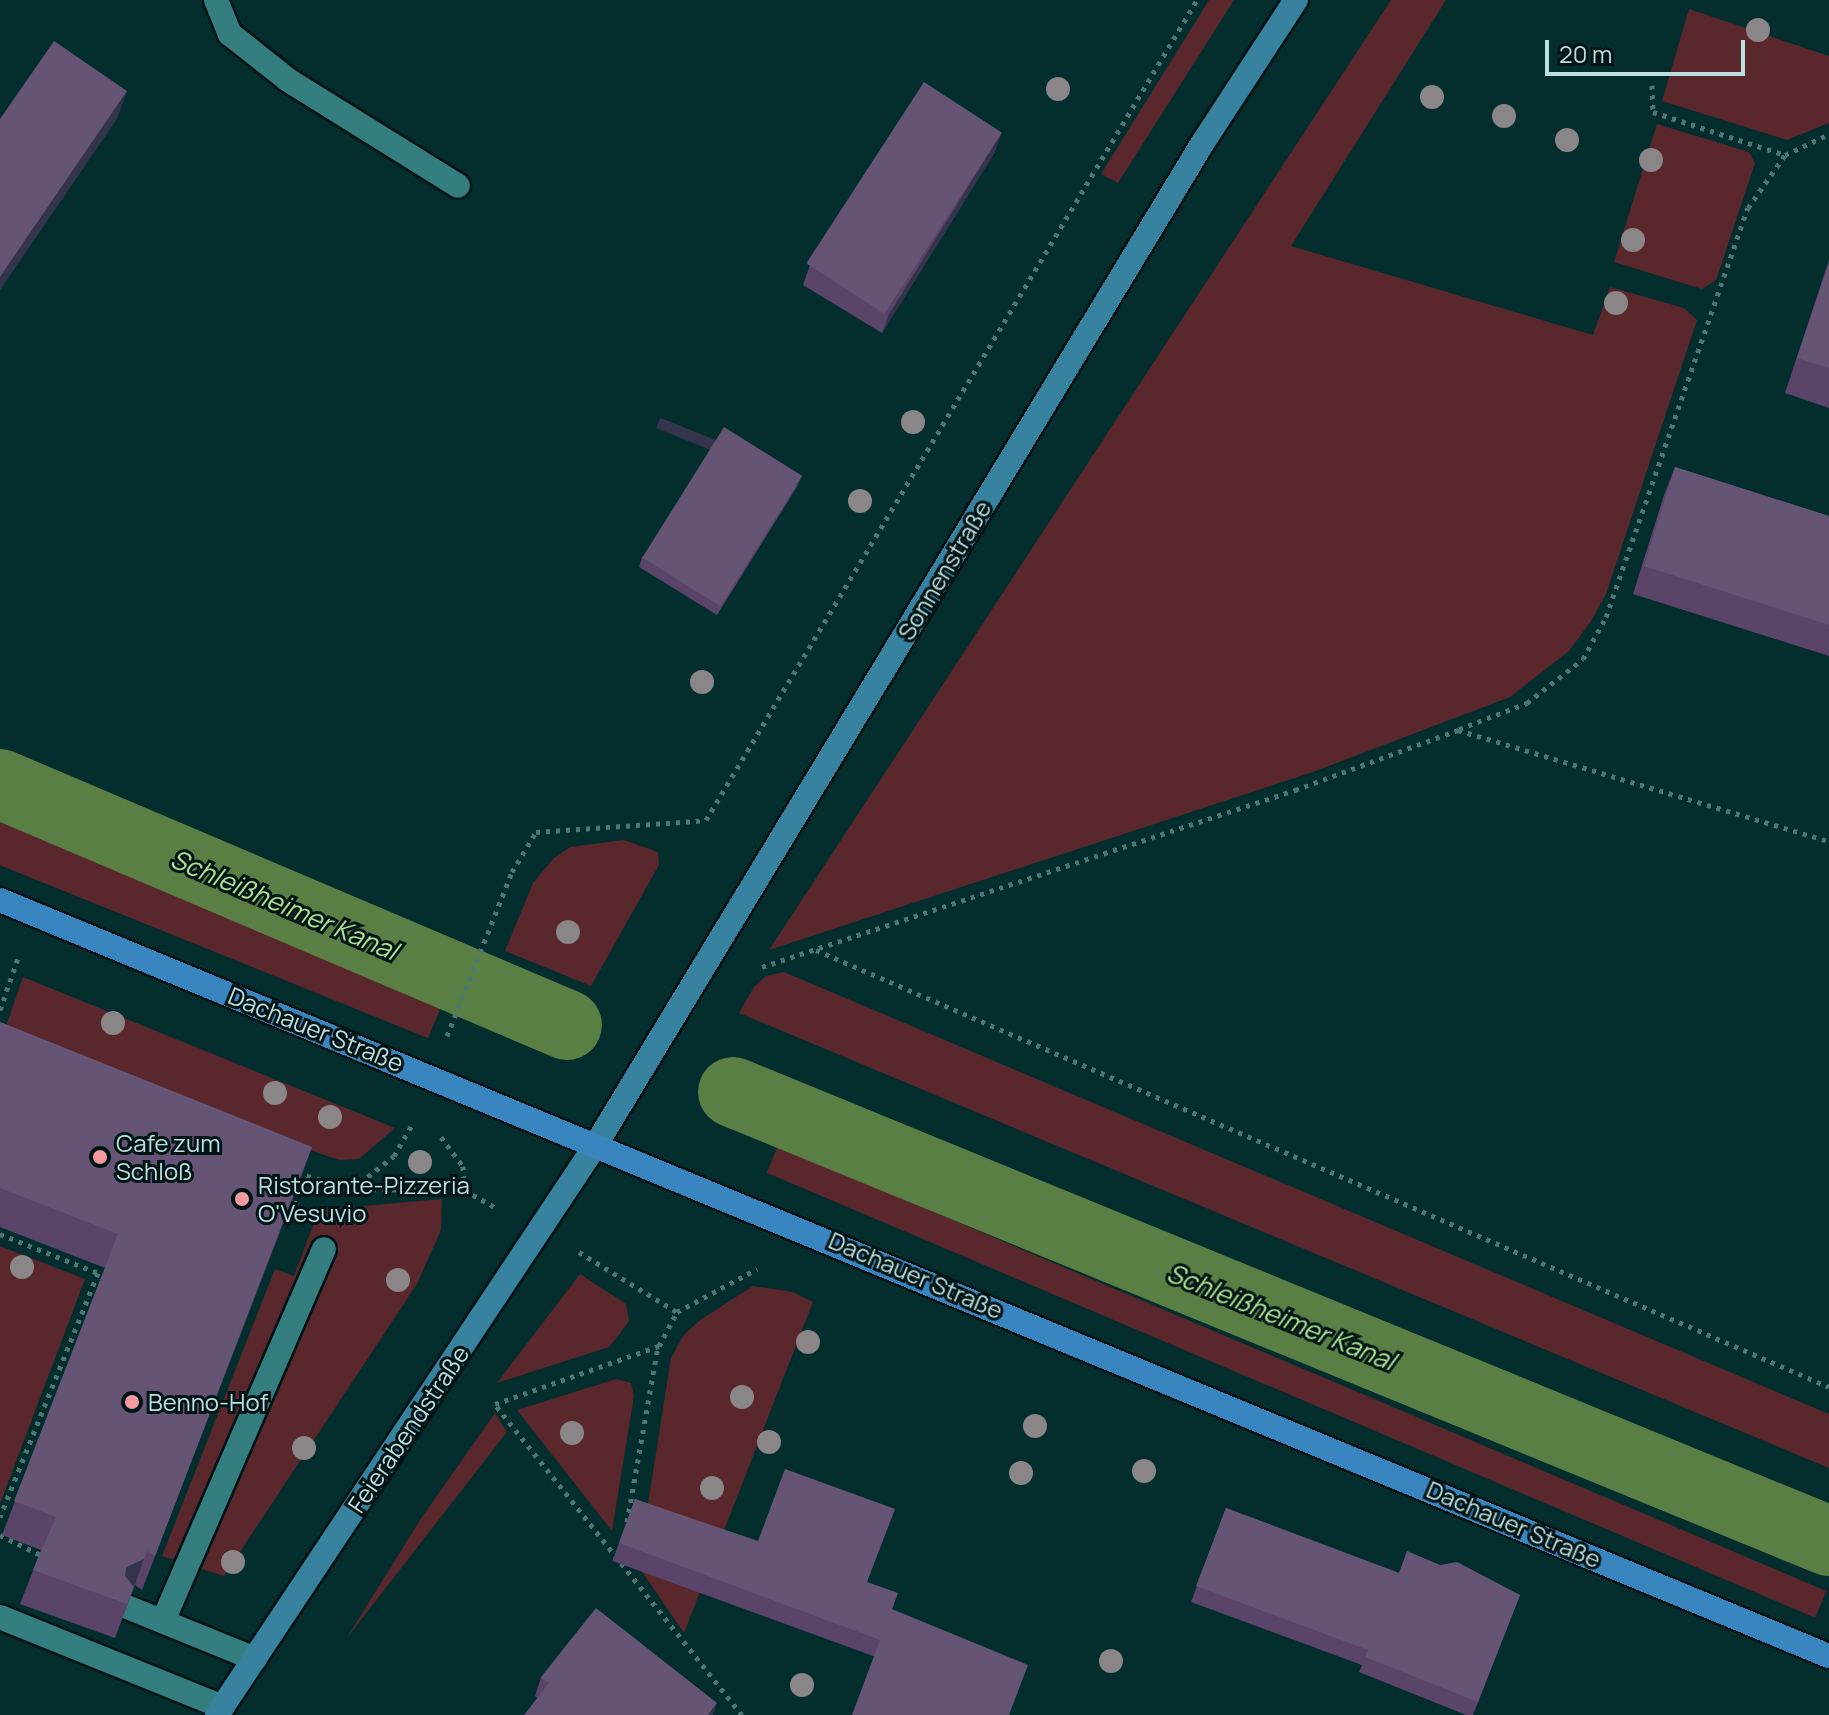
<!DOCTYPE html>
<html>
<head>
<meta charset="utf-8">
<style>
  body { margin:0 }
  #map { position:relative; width:1829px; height:1715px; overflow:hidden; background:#042e2e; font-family:Manrope,sans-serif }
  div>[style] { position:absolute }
  .green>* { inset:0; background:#59272c; transform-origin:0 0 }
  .canal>* { height:70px; margin:-35px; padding:0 35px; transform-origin:35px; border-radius:35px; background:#597f45 }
  .path>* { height:5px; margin-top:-2.5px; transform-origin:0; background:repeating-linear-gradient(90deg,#4f7676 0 4px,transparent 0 10px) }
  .roads { filter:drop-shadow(2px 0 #001415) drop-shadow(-2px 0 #001415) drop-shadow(0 2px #001415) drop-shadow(0 -2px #001415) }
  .service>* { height:24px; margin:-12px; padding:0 12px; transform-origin:12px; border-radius:12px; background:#347e7f }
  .secondary>* { height:24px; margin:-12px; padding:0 12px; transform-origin:12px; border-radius:12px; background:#36829f }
  .primary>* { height:24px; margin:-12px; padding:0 12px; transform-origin:12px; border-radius:12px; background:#3985bf }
  .trees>* { width:24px; height:24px; margin:-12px; border-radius:50%; background:#8a8586 }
  .wall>* { inset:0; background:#5b4469; transform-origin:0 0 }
  .shaded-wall>* { inset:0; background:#34344c; transform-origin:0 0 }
  .building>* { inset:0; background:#665475; transform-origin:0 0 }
  .dots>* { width:22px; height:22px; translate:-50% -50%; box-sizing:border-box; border:4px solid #001415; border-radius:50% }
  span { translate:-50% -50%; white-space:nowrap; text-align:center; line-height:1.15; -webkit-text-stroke:6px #001415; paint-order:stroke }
  .street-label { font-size:24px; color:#bbdede }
  .poi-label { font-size:24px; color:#bbdede }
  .left { translate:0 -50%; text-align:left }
  .water-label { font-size:26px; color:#ace390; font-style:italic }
  .scale { position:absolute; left:1545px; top:40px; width:200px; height:36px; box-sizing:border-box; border:4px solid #bbdede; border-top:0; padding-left:10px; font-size:24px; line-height:28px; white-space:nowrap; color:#bbdede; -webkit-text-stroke:6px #001415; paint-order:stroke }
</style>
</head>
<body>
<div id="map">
  <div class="green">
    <div style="clip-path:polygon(1209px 0,1234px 0,1118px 183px,1101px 174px)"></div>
    <div style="clip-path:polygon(1391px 0,1446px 0,1291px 246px,1593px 335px,1610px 287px,1684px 308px,1697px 320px,1606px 594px,1591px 621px,1569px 651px,1510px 697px,1313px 772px,769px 950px)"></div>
    <div style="clip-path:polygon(1689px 9px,1829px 56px,1829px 123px,1787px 140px,1662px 101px)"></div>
    <div style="clip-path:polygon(1657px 124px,1749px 152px,1755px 163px,1716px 280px,1702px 289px,1614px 262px)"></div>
    <div style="left:0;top:822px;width:478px;height:40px;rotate:22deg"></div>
    <div style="clip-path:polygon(624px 840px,658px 852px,659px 865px,591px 986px,505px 951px,533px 883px,553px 859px,570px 847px)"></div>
    <div style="clip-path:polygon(784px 972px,1829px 1414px,1829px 1468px,739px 1013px,754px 987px,766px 976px)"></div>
    <div style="clip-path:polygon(23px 977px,395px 1128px,359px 1159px,339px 1160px,0 1044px)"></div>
    <div style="left:778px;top:1146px;width:1139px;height:29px;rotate:23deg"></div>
    <div style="clip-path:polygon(442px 1199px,441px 1230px,417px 1284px,224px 1576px,162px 1556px,275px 1269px,294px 1276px,319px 1210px)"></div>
    <div style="clip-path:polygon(0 1246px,85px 1279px,0 1504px)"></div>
    <div style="clip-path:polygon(580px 1274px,626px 1304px,629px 1321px,618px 1336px,609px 1347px,497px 1383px)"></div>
    <div style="clip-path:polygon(753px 1286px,793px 1292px,813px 1302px,684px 1633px,638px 1566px,671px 1358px,683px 1336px,700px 1320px)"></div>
    <div style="clip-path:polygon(616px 1379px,631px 1383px,634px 1396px,612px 1531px,517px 1410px)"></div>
    <div style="clip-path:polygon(495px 1413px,507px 1432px,346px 1639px,422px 1517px)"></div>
  </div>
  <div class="canal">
    <div style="left:0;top:784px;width:616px;rotate:23.03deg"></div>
    <div style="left:733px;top:1092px;width:1184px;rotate:22.28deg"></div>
  </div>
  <div class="path">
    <div style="left:1652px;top:85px;width:27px;rotate:88deg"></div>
    <div style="left:1653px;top:112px;width:139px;rotate:18deg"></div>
    <div style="left:1459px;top:729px;width:73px;rotate:-20.9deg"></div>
    <div style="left:1527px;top:703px;width:71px;rotate:-38.2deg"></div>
    <div style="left:1583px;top:659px;width:48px;rotate:-61.3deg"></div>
    <div style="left:1606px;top:617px;width:433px;rotate:-70.9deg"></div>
    <div style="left:1748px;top:208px;width:65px;rotate:-55.1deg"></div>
    <div style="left:1785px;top:155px;width:49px;rotate:-25.5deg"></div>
    <div style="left:816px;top:950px;width:1103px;rotate:23.33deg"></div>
    <div style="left:762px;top:967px;width:562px;rotate:-18.37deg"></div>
    <div style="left:1295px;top:790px;width:174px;rotate:-20.2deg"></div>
    <div style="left:1458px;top:730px;width:387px;rotate:16.7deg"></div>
    <div style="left:0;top:1010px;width:55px;rotate:-70.9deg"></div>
    <div style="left:447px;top:1036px;width:176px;rotate:-68.4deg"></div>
    <div style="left:512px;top:872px;width:47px;rotate:-59deg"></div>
    <div style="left:536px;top:832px;width:170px;rotate:-4deg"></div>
    <div style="left:706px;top:820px;width:956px;rotate:-59.09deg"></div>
    <div style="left:441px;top:1137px;width:36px;rotate:53deg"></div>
    <div style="left:463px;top:1166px;width:24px;rotate:88deg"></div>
    <div style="left:297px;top:1173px;width:57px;rotate:16.2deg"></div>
    <div style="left:352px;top:1189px;width:112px;rotate:0.5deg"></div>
    <div style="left:464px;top:1190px;width:37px;rotate:29deg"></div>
    <div style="left:352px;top:1189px;width:53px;rotate:-38.2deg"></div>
    <div style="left:394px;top:1156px;width:38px;rotate:-60deg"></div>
    <div style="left:292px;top:1214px;width:40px;rotate:-69deg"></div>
    <div style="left:0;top:1234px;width:105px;rotate:21.7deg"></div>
    <div style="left:98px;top:1273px;width:263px;rotate:111.9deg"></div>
    <div style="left:579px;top:1252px;width:115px;rotate:31.5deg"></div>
    <div style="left:627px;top:1522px;width:178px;rotate:-80deg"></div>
    <div style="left:0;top:1535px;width:50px;rotate:26.1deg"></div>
    <div style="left:742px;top:1715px;width:397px;rotate:-128.5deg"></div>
    <div style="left:495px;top:1404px;width:174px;rotate:-19.5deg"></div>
    <div style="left:659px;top:1346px;width:38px;rotate:-62deg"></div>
    <div style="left:677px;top:1312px;width:91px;rotate:-28.3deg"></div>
  </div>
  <div class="roads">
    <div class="service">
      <div style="left:216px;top:0;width:37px;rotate:68deg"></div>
      <div style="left:230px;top:34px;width:74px;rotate:38.4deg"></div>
      <div style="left:288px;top:80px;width:200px;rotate:31.9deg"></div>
      <div style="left:127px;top:1607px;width:138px;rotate:22.1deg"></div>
      <div style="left:0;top:1617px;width:240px;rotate:22deg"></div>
      <div style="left:163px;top:1621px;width:405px;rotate:-66.6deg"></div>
    </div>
    <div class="secondary">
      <div style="left:217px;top:1715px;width:687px;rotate:-56.4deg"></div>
      <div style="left:597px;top:1143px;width:1168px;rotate:-58.8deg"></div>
      <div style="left:1202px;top:144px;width:172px;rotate:-56.9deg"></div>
    </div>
    <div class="primary">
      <div style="left:0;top:900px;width:1979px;rotate:22.46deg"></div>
    </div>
  </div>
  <div class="trees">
    <div style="left:1758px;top:30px"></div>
    <div style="left:1058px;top:89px"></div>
    <div style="left:1432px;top:97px"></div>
    <div style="left:1504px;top:116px"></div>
    <div style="left:1567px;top:140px"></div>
    <div style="left:1651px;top:160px"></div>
    <div style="left:1633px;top:240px"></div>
    <div style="left:1616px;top:303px"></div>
    <div style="left:913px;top:422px"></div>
    <div style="left:860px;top:501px"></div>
    <div style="left:702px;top:682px"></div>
    <div style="left:568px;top:932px"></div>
    <div style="left:113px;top:1023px"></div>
    <div style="left:275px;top:1093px"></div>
    <div style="left:330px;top:1117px"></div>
    <div style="left:420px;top:1162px"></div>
    <div style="left:22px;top:1267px"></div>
    <div style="left:398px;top:1280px"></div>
    <div style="left:808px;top:1342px"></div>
    <div style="left:742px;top:1397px"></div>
    <div style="left:1035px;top:1426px"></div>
    <div style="left:572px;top:1433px"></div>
    <div style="left:769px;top:1442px"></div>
    <div style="left:304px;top:1448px"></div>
    <div style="left:1144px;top:1471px"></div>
    <div style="left:1021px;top:1473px"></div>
    <div style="left:712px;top:1488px"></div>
    <div style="left:233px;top:1562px"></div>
    <div style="left:1111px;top:1661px"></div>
    <div style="left:802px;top:1685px"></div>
  </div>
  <div class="wall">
    <div style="clip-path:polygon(995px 152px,882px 333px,803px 285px,810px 265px)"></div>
    <div style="clip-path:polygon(1829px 260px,1829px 408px,1785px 393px)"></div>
    <div style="clip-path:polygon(1675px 467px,1829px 516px,1829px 656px,1633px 594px,1664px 495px)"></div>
    <div style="clip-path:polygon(802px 475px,798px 485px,717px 615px,639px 567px,642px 557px)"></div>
    <div style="clip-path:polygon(0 1022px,312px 1147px,142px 1590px,135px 1585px,115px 1638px,20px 1604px,41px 1550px,2px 1535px,105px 1268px,0 1227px)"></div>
    <div style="left:635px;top:1499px;width:279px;height:66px;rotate:20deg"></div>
    <div style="clip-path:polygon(1226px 1508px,1399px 1573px,1440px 1565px,1520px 1595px,1473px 1715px,1466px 1715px,1359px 1672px,1362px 1665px,1191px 1602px)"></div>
    <div style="clip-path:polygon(541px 1677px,713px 1715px,537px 1698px,535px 1696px)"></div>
  </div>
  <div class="shaded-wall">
    <div style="clip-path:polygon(127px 91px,117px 119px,0 290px,0 277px)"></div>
    <div style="clip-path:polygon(1002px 132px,995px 152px,882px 333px,889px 314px)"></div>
    <div style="left:802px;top:475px;width:11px;height:153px;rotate:112deg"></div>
    <div style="clip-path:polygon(312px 1147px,300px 1181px,142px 1590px,155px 1556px)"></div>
    <div style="clip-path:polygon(144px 1559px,132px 1593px,115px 1638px,132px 1593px,113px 1601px,126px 1567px)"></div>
    <div style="clip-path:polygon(717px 1703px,713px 1715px,708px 1715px)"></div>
  </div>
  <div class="building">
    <div style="clip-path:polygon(54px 41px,127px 91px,0 277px,0 119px)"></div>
    <div style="left:924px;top:82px;width:93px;height:216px;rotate:33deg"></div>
    <div style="clip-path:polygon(1829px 263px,1829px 368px,1797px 358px)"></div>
    <div style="left:724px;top:427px;width:92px;height:154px;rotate:32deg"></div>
    <div style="clip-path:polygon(1675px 467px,1829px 516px,1829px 625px,1644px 566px)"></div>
    <div style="clip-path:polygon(0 1022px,312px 1147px,155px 1556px,147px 1551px,144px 1559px,126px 1567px,125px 1576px,134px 1587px,127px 1604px,33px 1570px,56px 1517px,14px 1501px,118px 1234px,0 1188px)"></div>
    <div style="clip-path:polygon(785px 1469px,895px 1509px,867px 1582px,898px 1593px,892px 1609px,1028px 1665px,1009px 1715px,852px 1715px,880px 1640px,619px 1543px,635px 1499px,758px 1541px)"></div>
    <div style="clip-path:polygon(1226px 1508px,1399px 1573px,1407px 1551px,1440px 1565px,1457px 1562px,1520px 1595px,1478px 1702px,1365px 1657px,1368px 1650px,1196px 1586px)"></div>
    <div style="clip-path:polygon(596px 1608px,717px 1703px,708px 1715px,524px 1715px,549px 1683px,541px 1677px)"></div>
  </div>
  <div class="dots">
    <div style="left:100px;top:1157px;background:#f49aa0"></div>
    <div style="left:242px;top:1199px;background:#f49aa0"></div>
    <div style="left:132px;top:1402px;background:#f49aa0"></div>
  </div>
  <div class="street-label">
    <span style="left:944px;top:570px;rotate:-59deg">Sonnenstraße</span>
    <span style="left:316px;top:1029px;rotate:22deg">Dachauer Straße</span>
    <span style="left:916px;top:1275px;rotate:23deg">Dachauer Straße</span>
    <span style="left:408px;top:1429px;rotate:-56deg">Feierabendstraße</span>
    <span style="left:1514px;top:1524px;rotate:23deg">Dachauer Straße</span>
  </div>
  <div class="poi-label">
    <span class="left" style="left:116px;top:1157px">Cafe zum<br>Schloß</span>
    <span class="left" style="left:258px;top:1199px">Ristorante-Pizzeria<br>O'Vesuvio</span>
    <span class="left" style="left:148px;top:1402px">Benno-Hof</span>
  </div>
  <div class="water-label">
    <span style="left:284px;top:905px;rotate:23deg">Schleißheimer Kanal</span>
    <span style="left:1281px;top:1317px;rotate:22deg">Schleißheimer Kanal</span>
  </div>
  <div class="scale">20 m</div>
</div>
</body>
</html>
